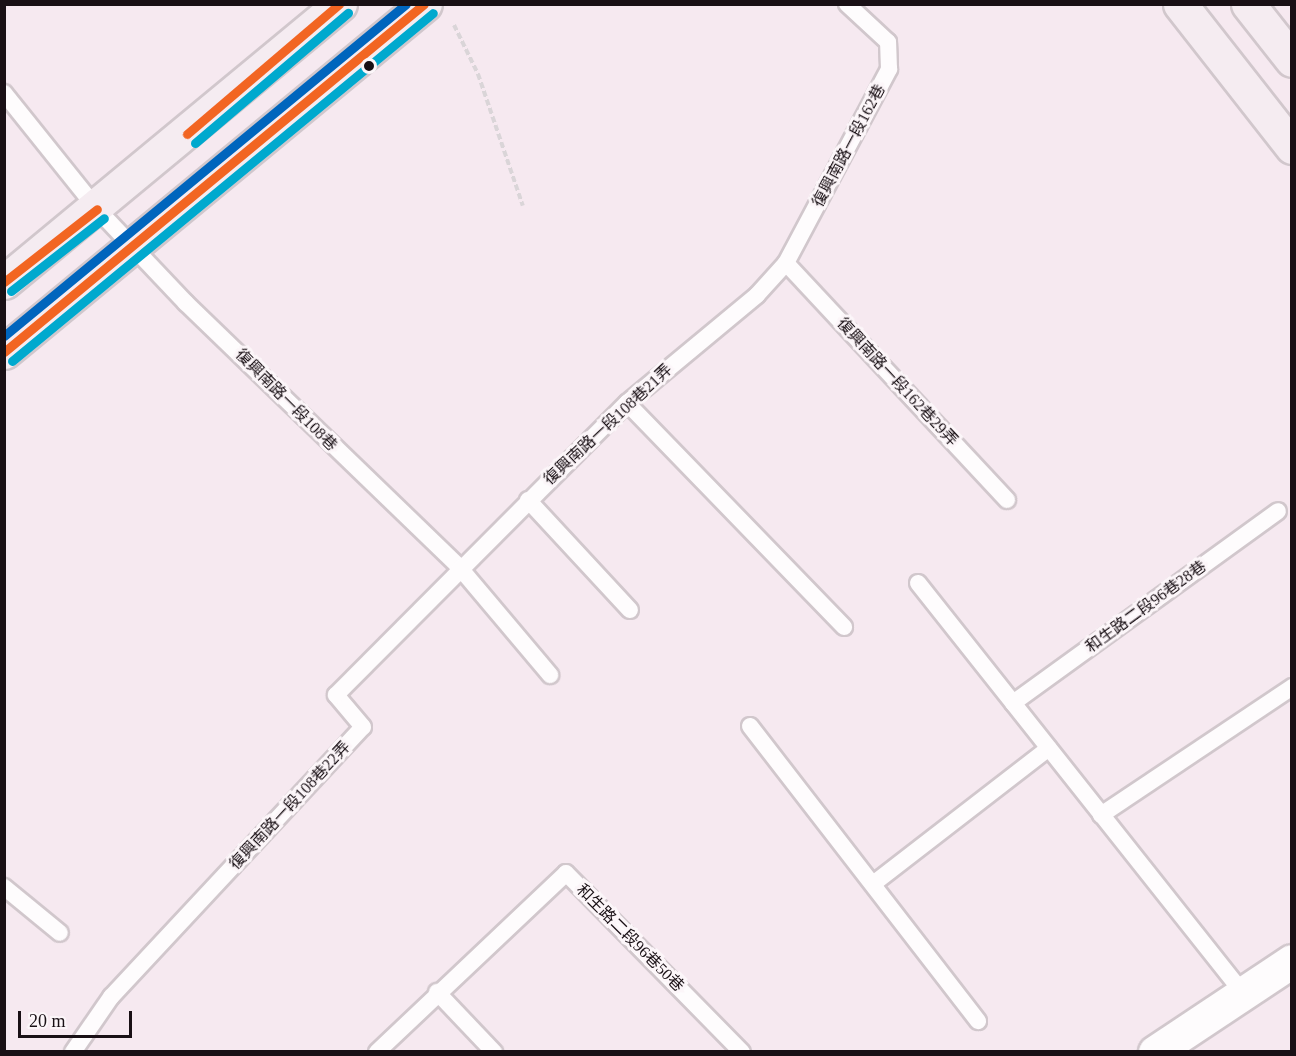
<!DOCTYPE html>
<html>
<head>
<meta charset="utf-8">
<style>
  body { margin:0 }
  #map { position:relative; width:1296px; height:1056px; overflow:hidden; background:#f6e9f0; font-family:"Times New Roman","Noto Sans TC",serif }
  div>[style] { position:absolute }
  .path>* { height:4px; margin-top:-2px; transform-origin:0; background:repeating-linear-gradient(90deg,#dad5d8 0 6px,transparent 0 9px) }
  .roads { filter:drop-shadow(2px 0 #d1c7cc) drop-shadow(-2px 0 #d1c7cc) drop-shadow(0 2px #d1c7cc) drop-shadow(0 -2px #d1c7cc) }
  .lane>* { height:16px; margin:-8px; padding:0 8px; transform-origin:8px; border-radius:8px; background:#fefcfd }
  .street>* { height:33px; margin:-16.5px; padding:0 16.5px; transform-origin:16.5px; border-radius:16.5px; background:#fefcfd }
  .primary>* { height:33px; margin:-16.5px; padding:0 16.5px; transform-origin:16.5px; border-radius:16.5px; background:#f5ecf1 }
  .bus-1>* { height:9px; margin:-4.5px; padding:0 4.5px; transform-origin:4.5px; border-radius:4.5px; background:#f26522 }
  .bus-2>* { height:9px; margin:-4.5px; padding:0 4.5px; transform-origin:4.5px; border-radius:4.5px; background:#00a9ce }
  .bus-3>* { height:9px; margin:-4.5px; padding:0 4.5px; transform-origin:4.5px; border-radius:4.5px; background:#0065bd }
  .dots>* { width:16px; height:16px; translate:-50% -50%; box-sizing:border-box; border:3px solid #fcf6f9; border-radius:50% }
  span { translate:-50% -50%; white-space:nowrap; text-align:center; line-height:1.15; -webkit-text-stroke:6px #fcf6f9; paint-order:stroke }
  .street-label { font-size:16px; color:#191015 }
  .frame { position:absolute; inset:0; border:6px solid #191015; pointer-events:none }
  .scale { position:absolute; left:18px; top:1011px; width:114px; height:27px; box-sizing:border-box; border:3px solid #191015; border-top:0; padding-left:8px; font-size:18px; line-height:21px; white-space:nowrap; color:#191015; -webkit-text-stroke:4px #fcf6f9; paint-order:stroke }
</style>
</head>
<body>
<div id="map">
  <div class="path">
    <div style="left:454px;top:25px;width:55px;rotate:63.9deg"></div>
    <div style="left:478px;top:74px;width:139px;rotate:71.2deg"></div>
  </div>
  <div class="roads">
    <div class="lane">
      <div style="left:4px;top:93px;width:149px;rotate:51.3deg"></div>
      <div style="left:97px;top:209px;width:129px;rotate:46.6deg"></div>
      <div style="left:186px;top:303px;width:381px;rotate:44deg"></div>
      <div style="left:460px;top:568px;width:140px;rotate:49.9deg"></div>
      <div style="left:786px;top:263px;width:324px;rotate:47deg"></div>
      <div style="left:627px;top:403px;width:312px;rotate:45.9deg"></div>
      <div style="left:528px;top:500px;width:150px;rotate:47.2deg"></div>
      <div style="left:918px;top:583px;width:523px;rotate:51.6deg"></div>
      <div style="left:1013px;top:703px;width:327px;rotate:-35.9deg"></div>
      <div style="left:750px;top:726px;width:373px;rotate:52.3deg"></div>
      <div style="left:1101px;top:815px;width:230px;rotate:-33.8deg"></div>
      <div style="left:873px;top:884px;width:222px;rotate:-37.7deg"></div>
      <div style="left:4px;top:887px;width:72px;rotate:39.4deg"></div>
      <div style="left:437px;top:992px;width:83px;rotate:46.5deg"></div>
      <div style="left:73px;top:1052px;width:67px;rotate:-55.4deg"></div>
      <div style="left:111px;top:997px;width:369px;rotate:-47deg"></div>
      <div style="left:363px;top:727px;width:42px;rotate:-130.2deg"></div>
      <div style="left:336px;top:695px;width:412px;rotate:-45.1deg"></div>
      <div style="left:627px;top:403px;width:169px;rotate:-39.7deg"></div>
      <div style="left:757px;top:295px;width:43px;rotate:-47.8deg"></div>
      <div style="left:786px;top:263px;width:220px;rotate:-62deg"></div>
      <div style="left:889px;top:69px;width:27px;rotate:-92deg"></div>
      <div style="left:888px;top:42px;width:56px;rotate:-137.2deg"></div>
      <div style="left:377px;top:1052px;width:260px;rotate:-43.4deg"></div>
      <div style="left:566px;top:873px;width:251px;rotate:45.5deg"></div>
    </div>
    <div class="street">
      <div style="left:1155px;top:1052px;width:164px;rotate:-33.6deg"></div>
    </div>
    <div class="primary">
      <div style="left:1180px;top:4px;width:182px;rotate:51.9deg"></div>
      <div style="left:1248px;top:4px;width:71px;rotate:51.8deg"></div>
      <div style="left:4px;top:282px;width:436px;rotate:-39.6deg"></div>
      <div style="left:4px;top:352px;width:546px;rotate:-39.58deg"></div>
    </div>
  </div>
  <div class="bus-1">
    <div style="left:187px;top:134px;width:200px;rotate:-40.5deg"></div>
    <div style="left:4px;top:282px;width:118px;rotate:-38.1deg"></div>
    <div style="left:4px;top:352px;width:545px;rotate:-39.64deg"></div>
  </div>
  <div class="bus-2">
    <div style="left:195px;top:143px;width:201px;rotate:-40.4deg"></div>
    <div style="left:11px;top:291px;width:118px;rotate:-38.1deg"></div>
    <div style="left:12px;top:361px;width:546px;rotate:-39.58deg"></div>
  </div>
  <div class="bus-3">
    <div style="left:4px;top:336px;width:521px;rotate:-39.55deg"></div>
  </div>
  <div class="dots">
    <div style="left:369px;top:66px;background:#191015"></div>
  </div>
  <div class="street-label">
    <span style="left:849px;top:146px;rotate:-62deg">復興南路一段162巷</span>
    <span style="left:897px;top:382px;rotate:47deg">復興南路一段162巷29弄</span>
    <span style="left:286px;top:400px;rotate:45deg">復興南路一段108巷</span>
    <span style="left:608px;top:425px;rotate:-43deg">復興南路一段108巷21弄</span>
    <span style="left:1146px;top:607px;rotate:-36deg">和生路二段96巷28巷</span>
    <span style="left:290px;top:806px;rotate:-47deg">復興南路一段108巷22弄</span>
    <span style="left:630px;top:938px;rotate:45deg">和生路二段96巷50巷</span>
  </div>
  <div class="frame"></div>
  <div class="scale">20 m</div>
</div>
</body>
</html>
